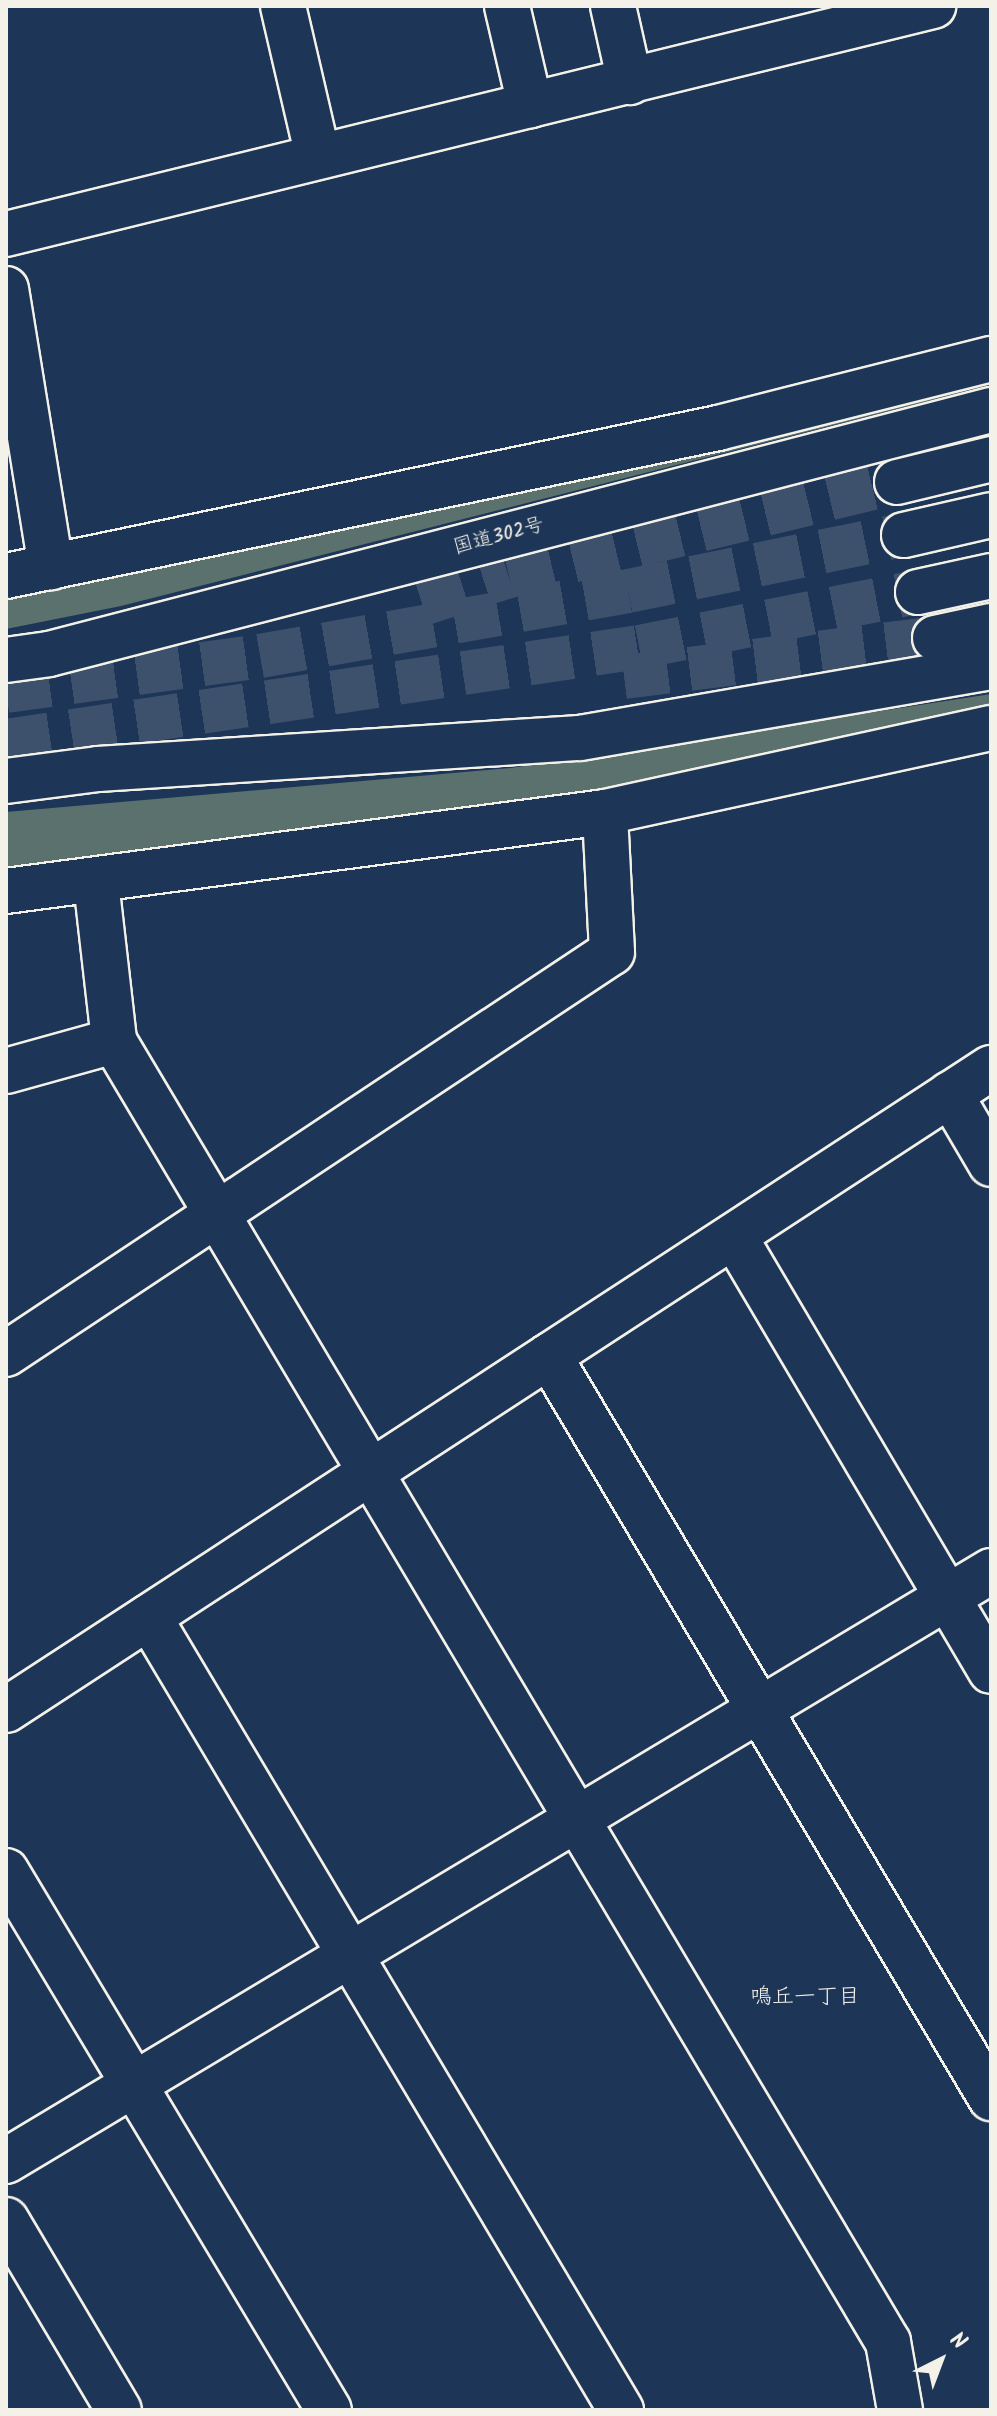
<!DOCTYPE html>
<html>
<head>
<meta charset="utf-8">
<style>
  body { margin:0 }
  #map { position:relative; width:997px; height:2416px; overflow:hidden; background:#1d3557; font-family:Kalam,"Klee One",sans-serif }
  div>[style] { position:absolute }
  .green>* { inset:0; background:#5a716d }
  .highway-tunnel>* { height:44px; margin-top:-22px; transform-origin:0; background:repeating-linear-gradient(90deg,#3d516d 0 44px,transparent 0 66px) }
  .roads { filter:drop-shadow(2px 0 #f4f1e8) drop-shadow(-2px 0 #f4f1e8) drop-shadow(0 2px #f4f1e8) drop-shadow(0 -2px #f4f1e8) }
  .minor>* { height:44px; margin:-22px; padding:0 22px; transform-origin:22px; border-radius:22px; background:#1d3557 }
  .highway>* { height:44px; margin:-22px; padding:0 22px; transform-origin:22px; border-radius:22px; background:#1d3557 }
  span { translate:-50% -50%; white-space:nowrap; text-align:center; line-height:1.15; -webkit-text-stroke:6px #1d3557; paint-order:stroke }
  .street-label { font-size:20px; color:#f4f1e8 }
  .neighbourhood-label { font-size:22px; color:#f4f1e8 }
  .frame { position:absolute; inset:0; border:8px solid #f4f1e8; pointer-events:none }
  .north { position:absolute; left:901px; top:2320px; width:80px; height:80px; -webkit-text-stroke:6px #1d3557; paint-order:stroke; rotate:42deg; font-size:22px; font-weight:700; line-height:32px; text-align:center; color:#f4f1e8 }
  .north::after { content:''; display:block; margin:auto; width:28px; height:36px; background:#f4f1e8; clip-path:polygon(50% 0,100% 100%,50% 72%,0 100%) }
</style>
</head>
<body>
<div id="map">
  <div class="green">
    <div style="clip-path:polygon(991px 369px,991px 385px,121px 606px,6px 629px,6px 589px)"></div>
    <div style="clip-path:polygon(991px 694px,991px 719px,590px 803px,6px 879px,6px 812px,511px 768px)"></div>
  </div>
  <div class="highway-tunnel">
    <div style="left:422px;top:604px;width:91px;rotate:-17.8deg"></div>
    <div style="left:509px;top:576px;width:399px;rotate:-13.6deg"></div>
    <div style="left:624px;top:677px;width:313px;rotate:-7.1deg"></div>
    <div style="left:6px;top:691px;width:256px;rotate:-7.8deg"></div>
    <div style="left:260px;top:656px;width:374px;rotate:-10deg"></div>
    <div style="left:628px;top:591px;width:282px;rotate:-11.5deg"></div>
    <div style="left:6px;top:741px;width:640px;rotate:-8.45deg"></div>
    <div style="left:639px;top:647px;width:284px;rotate:-11.2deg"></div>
  </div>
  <div class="roads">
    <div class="minor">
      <div style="left:283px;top:6px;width:154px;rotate:76.9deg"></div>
      <div style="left:507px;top:6px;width:102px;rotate:76.9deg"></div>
      <div style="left:613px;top:6px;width:78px;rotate:77.4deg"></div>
      <div style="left:6px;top:234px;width:955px;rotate:-13.82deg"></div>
      <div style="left:6px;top:289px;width:282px;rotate:80.8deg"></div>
      <div style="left:6px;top:576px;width:727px;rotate:-11.74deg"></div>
      <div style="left:718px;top:428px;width:282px;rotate:-14.2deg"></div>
      <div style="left:96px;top:882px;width:160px;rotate:83.5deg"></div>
      <div style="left:114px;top:1041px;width:1514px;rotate:59.25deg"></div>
      <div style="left:888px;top:2342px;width:69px;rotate:80deg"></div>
      <div style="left:6px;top:891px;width:604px;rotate:-7.51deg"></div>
      <div style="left:605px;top:812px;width:395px;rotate:-12.3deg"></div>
      <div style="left:6px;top:1071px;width:112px;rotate:-15.5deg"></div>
      <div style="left:950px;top:1094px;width:81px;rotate:59.6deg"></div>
      <div style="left:734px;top:1236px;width:505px;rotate:59.43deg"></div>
      <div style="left:6px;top:1354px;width:727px;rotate:-33.56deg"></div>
      <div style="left:612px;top:952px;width:140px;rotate:-92.9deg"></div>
      <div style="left:549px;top:1356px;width:864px;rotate:59.22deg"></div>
      <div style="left:149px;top:1617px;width:923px;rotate:59.24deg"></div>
      <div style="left:6px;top:1710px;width:1176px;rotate:-33.1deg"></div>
      <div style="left:6px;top:1871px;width:628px;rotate:59.07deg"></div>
      <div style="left:6px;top:2161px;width:1148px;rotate:-30.92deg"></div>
      <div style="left:6px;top:2220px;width:221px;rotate:59.3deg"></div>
    </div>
    <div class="highway">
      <div style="left:897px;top:482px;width:97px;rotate:-13.7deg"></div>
      <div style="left:904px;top:535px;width:89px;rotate:-12.9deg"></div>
      <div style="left:918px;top:592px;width:75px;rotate:-12.4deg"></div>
      <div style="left:935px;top:638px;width:57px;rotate:-12.1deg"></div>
      <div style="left:6px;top:660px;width:43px;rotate:-7.9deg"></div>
      <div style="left:49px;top:654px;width:973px;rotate:-14.52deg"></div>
      <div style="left:6px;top:781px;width:93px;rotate:-7.4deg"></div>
      <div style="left:98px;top:769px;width:483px;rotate:-3.7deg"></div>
      <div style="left:580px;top:738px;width:417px;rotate:-9.8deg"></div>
    </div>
  </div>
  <div class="street-label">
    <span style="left:499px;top:537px;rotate:-15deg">国道302号</span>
  </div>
  <div class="neighbourhood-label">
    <span style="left:805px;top:1998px">鳴丘一丁目</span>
  </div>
  <div class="frame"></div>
  <div class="north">N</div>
</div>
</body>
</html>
